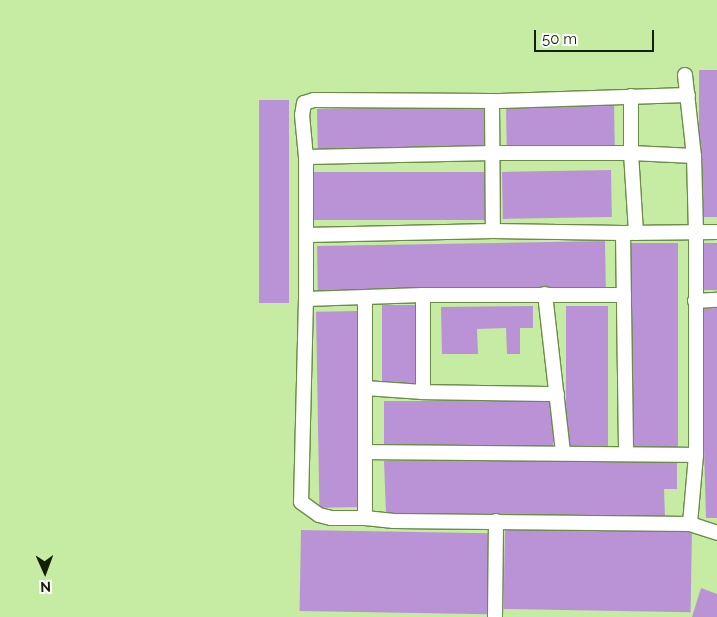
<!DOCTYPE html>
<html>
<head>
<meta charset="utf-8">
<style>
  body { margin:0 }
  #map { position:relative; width:717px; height:617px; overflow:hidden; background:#c6eba2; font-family:Raleway,sans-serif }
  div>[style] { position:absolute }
  .building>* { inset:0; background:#ba93d7; transform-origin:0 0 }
  .roads { filter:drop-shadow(1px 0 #6b8c47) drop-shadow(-1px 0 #6b8c47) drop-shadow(0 1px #6b8c47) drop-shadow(0 -1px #6b8c47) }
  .street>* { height:14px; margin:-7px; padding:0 7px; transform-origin:7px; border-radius:7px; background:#fff }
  span { translate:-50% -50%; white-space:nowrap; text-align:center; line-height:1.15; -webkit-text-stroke:4px #fefefe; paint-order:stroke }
  .north { position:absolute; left:20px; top:547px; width:50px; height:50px; -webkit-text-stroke:4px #fefefe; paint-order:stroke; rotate:178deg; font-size:14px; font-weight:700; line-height:20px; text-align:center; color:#132004 }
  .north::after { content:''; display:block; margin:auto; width:18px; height:22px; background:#132004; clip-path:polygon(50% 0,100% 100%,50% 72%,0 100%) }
  .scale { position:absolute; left:534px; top:30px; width:120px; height:22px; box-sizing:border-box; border:2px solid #132004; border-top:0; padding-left:6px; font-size:15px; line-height:18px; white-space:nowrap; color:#132004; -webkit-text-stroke:4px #fefefe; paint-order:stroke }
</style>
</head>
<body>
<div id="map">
  <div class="building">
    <div style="left:699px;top:70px;width:18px;height:147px"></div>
    <div style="left:259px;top:100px;width:30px;height:203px"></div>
    <div style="left:614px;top:103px;width:48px;height:108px;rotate:89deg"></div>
    <div style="left:489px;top:106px;width:45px;height:172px;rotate:89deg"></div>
    <div style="left:611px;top:170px;width:47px;height:109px;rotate:89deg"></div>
    <div style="left:486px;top:172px;width:48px;height:172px;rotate:90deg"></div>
    <div style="left:605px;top:241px;width:47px;height:288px;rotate:89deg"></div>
    <div style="left:629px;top:243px;width:49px;height:206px"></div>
    <div style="left:703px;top:243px;width:14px;height:47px"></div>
    <div style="left:382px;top:305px;width:36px;height:79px"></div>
    <div style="clip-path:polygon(533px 306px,533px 328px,520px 328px,520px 354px,507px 354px,506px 328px,477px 329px,478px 354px,442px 354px,441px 307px)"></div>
    <div style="left:566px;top:306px;width:42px;height:144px"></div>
    <div style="clip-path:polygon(717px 308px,717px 518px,706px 518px,700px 309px)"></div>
    <div style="left:360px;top:311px;width:196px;height:44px;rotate:89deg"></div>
    <div style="left:384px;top:401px;width:169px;height:45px"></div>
    <div style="clip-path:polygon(635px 459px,677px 460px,677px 489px,664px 489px,665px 517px,386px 513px,384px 461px)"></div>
    <div style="left:505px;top:528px;width:187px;height:81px;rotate:1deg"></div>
    <div style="left:301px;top:530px;width:188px;height:81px;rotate:1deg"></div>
    <div style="clip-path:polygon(701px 588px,717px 594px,717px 617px,692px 617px)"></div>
  </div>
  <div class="roads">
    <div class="street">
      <div style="left:685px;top:75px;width:81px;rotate:83.7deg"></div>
      <div style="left:694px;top:156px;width:76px;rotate:88.5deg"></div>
      <div style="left:696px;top:232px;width:223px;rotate:90deg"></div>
      <div style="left:696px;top:455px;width:69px;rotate:95deg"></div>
      <div style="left:688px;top:95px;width:196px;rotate:178.2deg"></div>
      <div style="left:492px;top:101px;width:178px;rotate:-179.7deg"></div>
      <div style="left:314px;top:100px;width:10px;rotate:163deg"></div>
      <div style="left:304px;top:103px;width:12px;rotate:99deg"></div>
      <div style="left:302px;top:115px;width:42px;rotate:84.6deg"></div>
      <div style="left:306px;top:157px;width:142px;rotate:90deg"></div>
      <div style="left:306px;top:299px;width:203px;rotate:91.4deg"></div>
      <div style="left:301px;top:502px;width:22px;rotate:36deg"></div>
      <div style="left:319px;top:515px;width:12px;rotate:14deg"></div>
      <div style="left:331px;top:518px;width:34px"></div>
      <div style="left:365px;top:518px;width:29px;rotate:6deg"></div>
      <div style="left:394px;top:521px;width:296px;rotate:0.6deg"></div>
      <div style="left:690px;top:524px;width:28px;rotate:18deg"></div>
      <div style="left:631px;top:96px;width:57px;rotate:90deg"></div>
      <div style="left:631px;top:153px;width:80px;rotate:86.4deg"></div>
      <div style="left:492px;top:101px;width:130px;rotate:89.6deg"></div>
      <div style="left:306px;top:157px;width:187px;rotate:-1.2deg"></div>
      <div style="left:493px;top:153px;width:138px"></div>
      <div style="left:631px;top:153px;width:63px;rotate:2.7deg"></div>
      <div style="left:623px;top:233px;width:221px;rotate:89.2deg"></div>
      <div style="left:306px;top:235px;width:187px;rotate:-1.2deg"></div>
      <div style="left:493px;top:231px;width:130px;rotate:0.9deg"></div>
      <div style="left:623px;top:233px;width:94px;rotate:-0.6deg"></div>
      <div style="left:545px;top:294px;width:160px;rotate:83.5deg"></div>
      <div style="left:423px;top:295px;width:97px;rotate:90deg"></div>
      <div style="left:306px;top:299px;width:117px;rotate:-2deg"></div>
      <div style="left:423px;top:295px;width:201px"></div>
      <div style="left:695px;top:301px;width:22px;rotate:-3deg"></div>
      <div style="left:365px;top:388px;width:58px;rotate:3.9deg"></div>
      <div style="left:423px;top:392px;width:134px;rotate:0.9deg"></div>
      <div style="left:367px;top:452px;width:329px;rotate:0.5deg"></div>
      <div style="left:365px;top:518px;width:221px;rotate:-90deg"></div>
      <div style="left:495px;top:617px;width:96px;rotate:-89.4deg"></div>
    </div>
  </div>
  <div class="north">N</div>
  <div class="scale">50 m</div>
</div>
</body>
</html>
